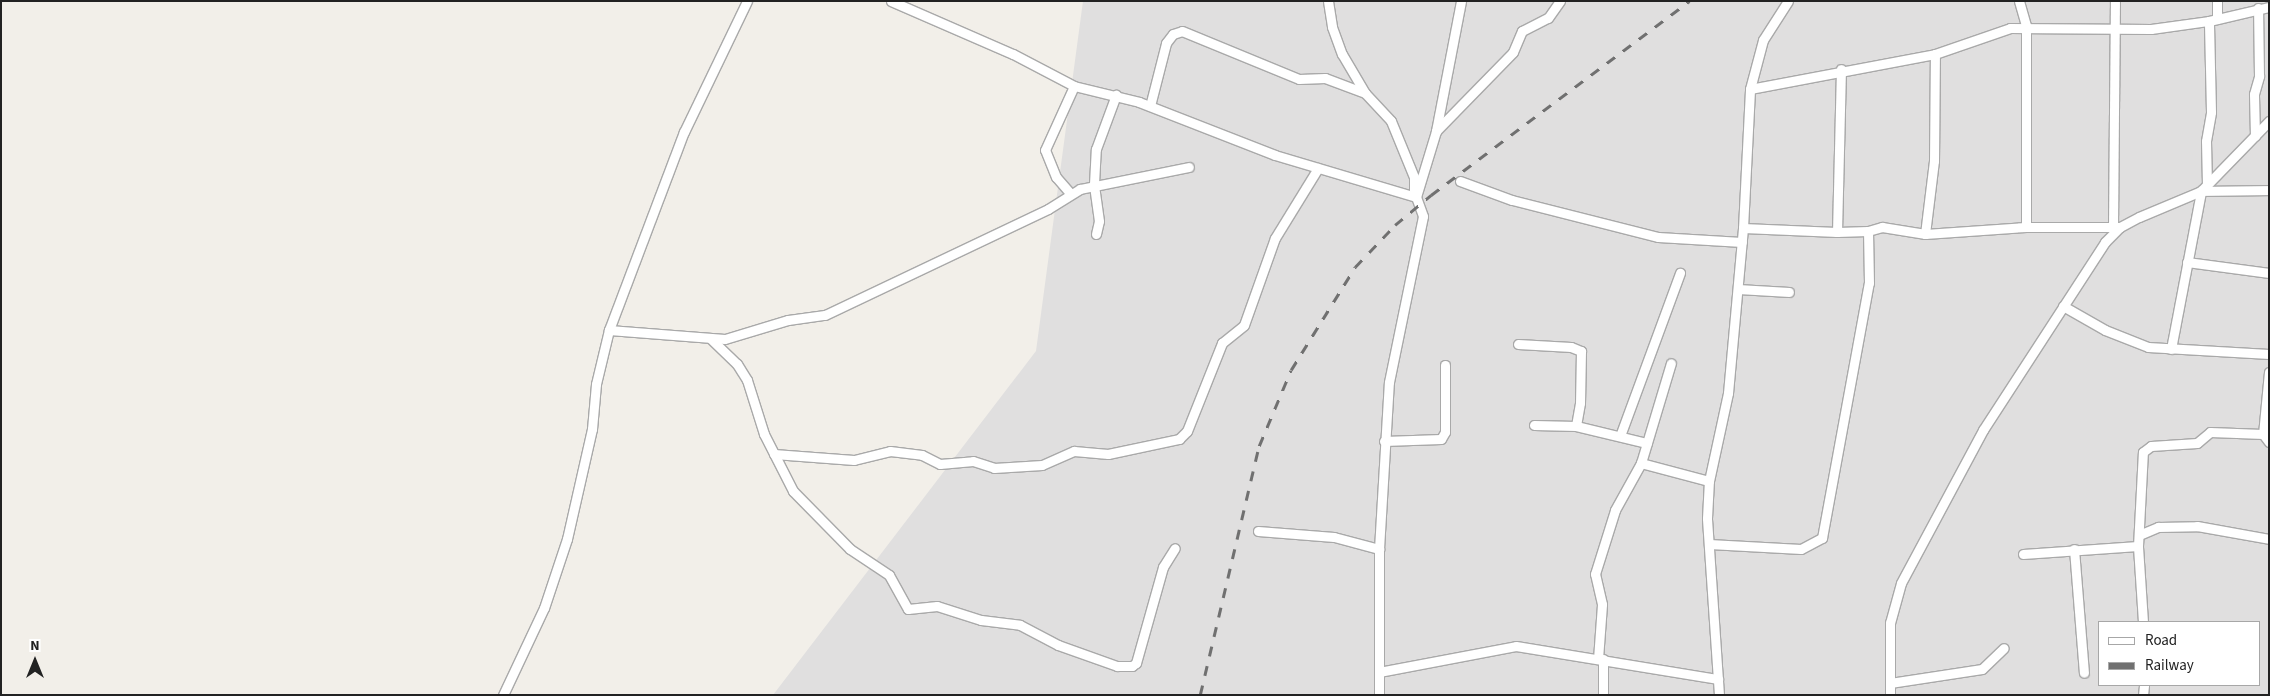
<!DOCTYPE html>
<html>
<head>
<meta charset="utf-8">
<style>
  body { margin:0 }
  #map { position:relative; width:2270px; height:696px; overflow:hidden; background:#f2efe9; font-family:"Source Sans 3",sans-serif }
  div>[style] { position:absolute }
  .residential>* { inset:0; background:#e0dfdf }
  .roads { filter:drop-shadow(1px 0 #a9a9a9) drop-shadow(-1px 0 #a9a9a9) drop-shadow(0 1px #a9a9a9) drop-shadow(0 -1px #a9a9a9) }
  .minor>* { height:9px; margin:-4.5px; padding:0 4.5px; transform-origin:4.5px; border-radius:4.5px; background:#fff }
  .rail>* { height:2.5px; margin-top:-1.25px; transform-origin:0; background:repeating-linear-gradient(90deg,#707070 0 10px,transparent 0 20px) }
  span { translate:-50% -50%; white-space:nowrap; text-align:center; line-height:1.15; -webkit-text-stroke:4px #fff; paint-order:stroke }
  .frame { position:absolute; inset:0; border:2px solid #222; pointer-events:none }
  .legend { position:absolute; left:2098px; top:621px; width:162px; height:65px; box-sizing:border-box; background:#fff; border:1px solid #a7a7a7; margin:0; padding:6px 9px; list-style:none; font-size:15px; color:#222 }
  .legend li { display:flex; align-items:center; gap:10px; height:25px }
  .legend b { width:25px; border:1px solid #a7a7a7 }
  .north { position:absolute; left:10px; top:636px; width:50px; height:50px; -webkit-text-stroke:4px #fff; paint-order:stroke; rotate:0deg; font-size:14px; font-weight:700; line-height:20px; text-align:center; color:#222 }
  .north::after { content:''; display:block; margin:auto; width:18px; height:22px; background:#222; clip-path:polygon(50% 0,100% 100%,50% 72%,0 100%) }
</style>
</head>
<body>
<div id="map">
  <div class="residential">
    <div style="clip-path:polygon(evenodd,1083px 1px,2269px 1px,2269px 695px,773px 695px,1036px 351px,1083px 1px,2099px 622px,2259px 622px,2259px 685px,2099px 685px,2099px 622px)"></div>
  </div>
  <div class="roads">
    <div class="minor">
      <div style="left:891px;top:1px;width:133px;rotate:23.5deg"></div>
      <div style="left:1013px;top:54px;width:69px;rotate:27.7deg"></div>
      <div style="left:1074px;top:86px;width:67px;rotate:13.8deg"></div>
      <div style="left:1139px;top:102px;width:146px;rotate:21.3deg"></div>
      <div style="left:1275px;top:155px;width:147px;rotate:16.6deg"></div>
      <div style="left:1328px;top:1px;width:26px;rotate:81deg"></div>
      <div style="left:1332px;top:27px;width:29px;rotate:70deg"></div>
      <div style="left:1342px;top:54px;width:45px;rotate:59.5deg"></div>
      <div style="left:1365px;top:93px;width:38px;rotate:47deg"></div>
      <div style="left:1391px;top:121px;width:61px;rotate:67.7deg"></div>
      <div style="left:1414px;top:177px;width:13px;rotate:90deg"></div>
      <div style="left:2019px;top:1px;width:26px;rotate:74deg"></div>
      <div style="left:2026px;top:26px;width:201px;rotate:90deg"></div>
      <div style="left:2217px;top:19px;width:18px;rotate:-90deg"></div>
      <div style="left:1750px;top:89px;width:188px;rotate:-10.7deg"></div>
      <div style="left:1935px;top:54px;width:79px;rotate:-19.1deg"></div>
      <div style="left:2010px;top:28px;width:141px;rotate:0.4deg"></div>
      <div style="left:2151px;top:29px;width:59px;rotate:-7.9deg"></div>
      <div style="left:2209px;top:21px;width:62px;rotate:-13.1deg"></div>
      <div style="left:1150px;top:106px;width:65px;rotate:-75.7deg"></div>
      <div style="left:1166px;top:43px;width:11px;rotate:-52deg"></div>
      <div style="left:1173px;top:34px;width:9px;rotate:-18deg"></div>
      <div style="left:1182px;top:31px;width:126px;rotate:22.3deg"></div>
      <div style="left:1299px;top:79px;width:26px;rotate:-2deg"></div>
      <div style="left:1325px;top:78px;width:43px;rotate:20.6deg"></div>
      <div style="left:1436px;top:131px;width:110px;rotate:-45.7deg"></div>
      <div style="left:1513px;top:52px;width:23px;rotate:-67deg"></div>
      <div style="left:1522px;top:31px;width:29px;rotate:-27deg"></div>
      <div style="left:1548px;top:18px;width:21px;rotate:-55deg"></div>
      <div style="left:2255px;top:136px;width:42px;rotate:-91.4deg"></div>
      <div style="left:2254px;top:94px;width:19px;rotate:-74deg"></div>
      <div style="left:2259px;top:76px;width:68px;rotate:-90.8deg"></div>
      <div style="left:1460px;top:181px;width:55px;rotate:20.1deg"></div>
      <div style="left:1512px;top:200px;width:151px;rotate:14.2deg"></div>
      <div style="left:1658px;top:237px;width:84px;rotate:3.4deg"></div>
      <div style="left:2207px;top:185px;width:44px;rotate:-91.3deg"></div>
      <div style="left:2206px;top:141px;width:29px;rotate:-80deg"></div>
      <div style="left:2211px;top:112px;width:91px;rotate:-91.3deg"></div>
      <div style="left:1070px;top:193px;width:21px;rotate:-131deg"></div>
      <div style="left:1056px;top:177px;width:29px;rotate:-112deg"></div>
      <div style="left:1045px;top:150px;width:70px;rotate:-65.6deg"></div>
      <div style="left:2113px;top:227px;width:226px;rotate:-89.5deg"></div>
      <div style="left:1743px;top:228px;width:94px;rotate:2.4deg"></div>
      <div style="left:1837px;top:232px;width:31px;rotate:-2deg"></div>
      <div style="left:1868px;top:231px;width:15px;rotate:-16deg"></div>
      <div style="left:1882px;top:227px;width:44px;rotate:9.2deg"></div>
      <div style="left:1925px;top:234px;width:101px;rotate:-4deg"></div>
      <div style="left:2026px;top:227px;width:94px"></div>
      <div style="left:1837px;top:232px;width:163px;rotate:-88.6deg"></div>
      <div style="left:1096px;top:234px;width:13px;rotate:-77deg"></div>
      <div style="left:1099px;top:221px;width:37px;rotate:-98deg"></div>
      <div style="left:1094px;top:184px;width:35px;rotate:-87deg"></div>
      <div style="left:1096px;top:149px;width:58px;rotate:-69.7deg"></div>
      <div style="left:1925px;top:234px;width:74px;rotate:-83deg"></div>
      <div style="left:1934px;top:161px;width:107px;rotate:-89.5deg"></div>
      <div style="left:2187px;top:262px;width:83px;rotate:7.6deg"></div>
      <div style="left:1738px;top:289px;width:51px;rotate:3.4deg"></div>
      <div style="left:2063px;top:306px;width:48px;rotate:29.7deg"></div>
      <div style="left:2105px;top:330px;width:46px;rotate:21.6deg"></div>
      <div style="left:2148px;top:347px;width:121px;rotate:3.3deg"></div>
      <div style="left:609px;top:330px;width:116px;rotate:4.4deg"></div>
      <div style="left:725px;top:339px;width:66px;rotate:-16.8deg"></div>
      <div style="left:788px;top:320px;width:37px;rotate:-8deg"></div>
      <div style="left:825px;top:315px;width:247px;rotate:-25.4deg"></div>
      <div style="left:1048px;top:209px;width:38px;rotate:-32deg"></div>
      <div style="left:1080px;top:189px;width:111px;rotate:-11.4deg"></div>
      <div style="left:711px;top:339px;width:36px;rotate:44deg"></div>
      <div style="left:737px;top:364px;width:19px;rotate:58deg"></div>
      <div style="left:747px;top:380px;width:57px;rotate:72.5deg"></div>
      <div style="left:764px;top:434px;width:64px;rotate:63deg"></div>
      <div style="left:793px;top:491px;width:81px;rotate:45.5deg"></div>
      <div style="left:850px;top:549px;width:47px;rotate:33.7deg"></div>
      <div style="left:889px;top:575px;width:39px;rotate:61deg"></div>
      <div style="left:908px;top:609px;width:29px;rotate:-6deg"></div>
      <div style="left:937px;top:606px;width:46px;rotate:17.7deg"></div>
      <div style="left:981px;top:620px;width:39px;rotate:7deg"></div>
      <div style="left:1020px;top:625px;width:43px;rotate:27.8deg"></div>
      <div style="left:1058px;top:645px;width:63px;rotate:19.6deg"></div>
      <div style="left:1117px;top:666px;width:15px"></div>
      <div style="left:1132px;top:666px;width:5px;rotate:-37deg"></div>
      <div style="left:1136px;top:663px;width:100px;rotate:-74.3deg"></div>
      <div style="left:1163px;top:567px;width:22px;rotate:-58deg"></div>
      <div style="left:1518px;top:344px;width:53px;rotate:3.2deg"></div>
      <div style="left:1571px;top:347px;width:11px;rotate:22deg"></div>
      <div style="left:1581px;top:351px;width:52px;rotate:91.1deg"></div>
      <div style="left:1580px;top:403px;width:23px;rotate:100deg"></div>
      <div style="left:2171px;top:349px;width:161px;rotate:-79.2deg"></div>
      <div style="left:2201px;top:191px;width:68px;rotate:-0.8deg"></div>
      <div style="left:2269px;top:372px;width:62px;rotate:95.5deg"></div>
      <div style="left:2263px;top:434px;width:10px;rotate:53deg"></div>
      <div style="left:1534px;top:425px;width:42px;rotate:1.4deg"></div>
      <div style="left:1576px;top:426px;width:73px;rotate:13.5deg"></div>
      <div style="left:1620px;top:436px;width:174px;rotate:-69.8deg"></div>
      <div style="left:1384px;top:441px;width:57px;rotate:-2deg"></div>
      <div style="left:1441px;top:439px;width:8px;rotate:-60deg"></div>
      <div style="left:1445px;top:432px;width:67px;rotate:-90deg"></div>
      <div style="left:774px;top:454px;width:80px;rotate:4.3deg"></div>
      <div style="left:854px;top:460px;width:37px;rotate:-14deg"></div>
      <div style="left:890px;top:451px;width:32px;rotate:7deg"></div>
      <div style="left:922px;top:455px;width:20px;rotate:27deg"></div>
      <div style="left:940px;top:464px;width:33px;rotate:-5deg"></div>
      <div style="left:973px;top:461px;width:22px;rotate:18deg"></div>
      <div style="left:994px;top:468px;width:48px;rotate:-3.6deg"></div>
      <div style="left:1042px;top:465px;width:35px;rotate:-24deg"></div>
      <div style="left:1074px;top:451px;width:34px;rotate:5deg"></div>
      <div style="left:1108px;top:454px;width:73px;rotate:-11.9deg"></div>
      <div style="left:1179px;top:439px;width:11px;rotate:-45deg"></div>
      <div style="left:1187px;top:431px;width:95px;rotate:-68.3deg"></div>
      <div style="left:1222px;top:343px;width:28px;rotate:-39deg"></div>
      <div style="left:1244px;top:325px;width:92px;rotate:-70.4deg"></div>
      <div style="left:1275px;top:238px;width:82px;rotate:-58.4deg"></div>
      <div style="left:1641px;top:463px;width:70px;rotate:14.8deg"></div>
      <div style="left:1258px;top:531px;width:76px;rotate:4.5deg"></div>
      <div style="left:1334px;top:537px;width:47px;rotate:14.9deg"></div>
      <div style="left:2139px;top:535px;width:21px;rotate:-23deg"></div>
      <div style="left:2158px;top:527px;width:39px;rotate:-1deg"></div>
      <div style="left:2197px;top:526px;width:73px;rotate:10.2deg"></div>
      <div style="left:1709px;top:544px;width:92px;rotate:3.1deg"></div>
      <div style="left:1801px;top:549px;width:24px;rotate:-28deg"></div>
      <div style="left:1822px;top:538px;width:259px;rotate:-79.6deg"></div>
      <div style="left:1869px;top:283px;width:52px;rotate:-91.1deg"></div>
      <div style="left:2074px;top:549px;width:124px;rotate:85.4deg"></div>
      <div style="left:2023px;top:554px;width:115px;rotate:-4deg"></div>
      <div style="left:2143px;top:622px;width:76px;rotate:-93.8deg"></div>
      <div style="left:2138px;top:546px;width:94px;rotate:-87deg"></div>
      <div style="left:2143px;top:452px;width:10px;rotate:-37deg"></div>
      <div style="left:2151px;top:446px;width:46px;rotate:-3.7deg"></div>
      <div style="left:2197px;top:443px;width:17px;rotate:-40deg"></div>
      <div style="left:2210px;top:432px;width:53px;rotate:2.2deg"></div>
      <div style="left:1598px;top:659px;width:55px;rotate:-85.8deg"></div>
      <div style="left:1602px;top:604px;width:31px;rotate:-103deg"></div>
      <div style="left:1595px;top:574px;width:67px;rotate:-72.6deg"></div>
      <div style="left:1615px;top:510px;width:54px;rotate:-61deg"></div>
      <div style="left:1641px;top:463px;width:104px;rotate:-73.3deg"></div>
      <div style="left:1603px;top:659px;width:36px;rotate:90deg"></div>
      <div style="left:1379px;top:672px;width:139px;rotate:-10.7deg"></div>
      <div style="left:1516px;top:646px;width:205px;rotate:9.3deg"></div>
      <div style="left:1890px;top:683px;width:93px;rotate:-8.7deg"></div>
      <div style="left:1982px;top:669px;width:30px;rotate:-44deg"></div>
      <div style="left:503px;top:695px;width:96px;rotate:-64.8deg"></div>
      <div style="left:544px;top:608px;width:73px;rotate:-71.6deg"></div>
      <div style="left:567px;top:539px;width:113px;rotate:-77.2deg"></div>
      <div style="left:592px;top:429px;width:45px;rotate:-84.9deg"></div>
      <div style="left:596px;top:384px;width:56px;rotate:-76.5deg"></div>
      <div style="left:609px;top:330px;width:212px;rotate:-69.3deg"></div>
      <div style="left:684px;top:132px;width:145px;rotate:-64.3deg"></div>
      <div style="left:1379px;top:695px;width:146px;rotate:-90deg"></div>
      <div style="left:1379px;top:549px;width:167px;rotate:-86.6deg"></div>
      <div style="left:1389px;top:382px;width:169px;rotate:-78.4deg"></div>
      <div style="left:1423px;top:216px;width:20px;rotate:-110deg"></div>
      <div style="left:1416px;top:197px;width:69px;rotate:-73.1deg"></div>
      <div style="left:1436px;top:131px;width:132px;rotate:-79.1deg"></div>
      <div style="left:1719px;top:695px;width:177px;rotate:-93.9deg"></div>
      <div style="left:1707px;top:518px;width:37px;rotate:-87deg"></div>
      <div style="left:1709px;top:481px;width:90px;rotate:-77.8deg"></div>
      <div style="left:1728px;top:393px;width:166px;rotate:-84.8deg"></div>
      <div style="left:1743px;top:228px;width:139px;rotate:-87.1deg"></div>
      <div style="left:1750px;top:89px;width:51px;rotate:-75.1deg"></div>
      <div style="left:1763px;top:40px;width:46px;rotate:-57.3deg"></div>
      <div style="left:1890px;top:695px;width:72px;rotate:-90deg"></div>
      <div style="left:1890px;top:623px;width:41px;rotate:-74.6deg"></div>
      <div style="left:1901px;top:583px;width:174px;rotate:-61.8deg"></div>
      <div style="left:1983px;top:430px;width:224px;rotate:-57deg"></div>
      <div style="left:2105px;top:242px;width:21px;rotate:-45deg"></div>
      <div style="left:2120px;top:227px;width:21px;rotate:-28deg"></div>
      <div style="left:2139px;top:217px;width:67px;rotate:-22.8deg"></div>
      <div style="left:2201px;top:191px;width:98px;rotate:-45.8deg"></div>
      <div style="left:2143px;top:695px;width:10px;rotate:-84deg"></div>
    </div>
  </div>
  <div class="rail">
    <div style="left:1200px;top:695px;width:256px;rotate:-76.7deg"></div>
    <div style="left:1259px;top:446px;width:82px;rotate:-67.2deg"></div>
    <div style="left:1291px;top:370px;width:121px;rotate:-58.1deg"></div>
    <div style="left:1355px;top:267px;width:58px;rotate:-46.4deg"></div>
    <div style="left:1395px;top:225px;width:47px;rotate:-39.8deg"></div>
    <div style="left:1431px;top:195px;width:323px;rotate:-36.9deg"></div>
  </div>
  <div class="frame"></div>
  <ul class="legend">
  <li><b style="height:6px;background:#fff"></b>Road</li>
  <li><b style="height:6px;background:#707070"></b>Railway</li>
  </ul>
  <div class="north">N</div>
</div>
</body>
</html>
